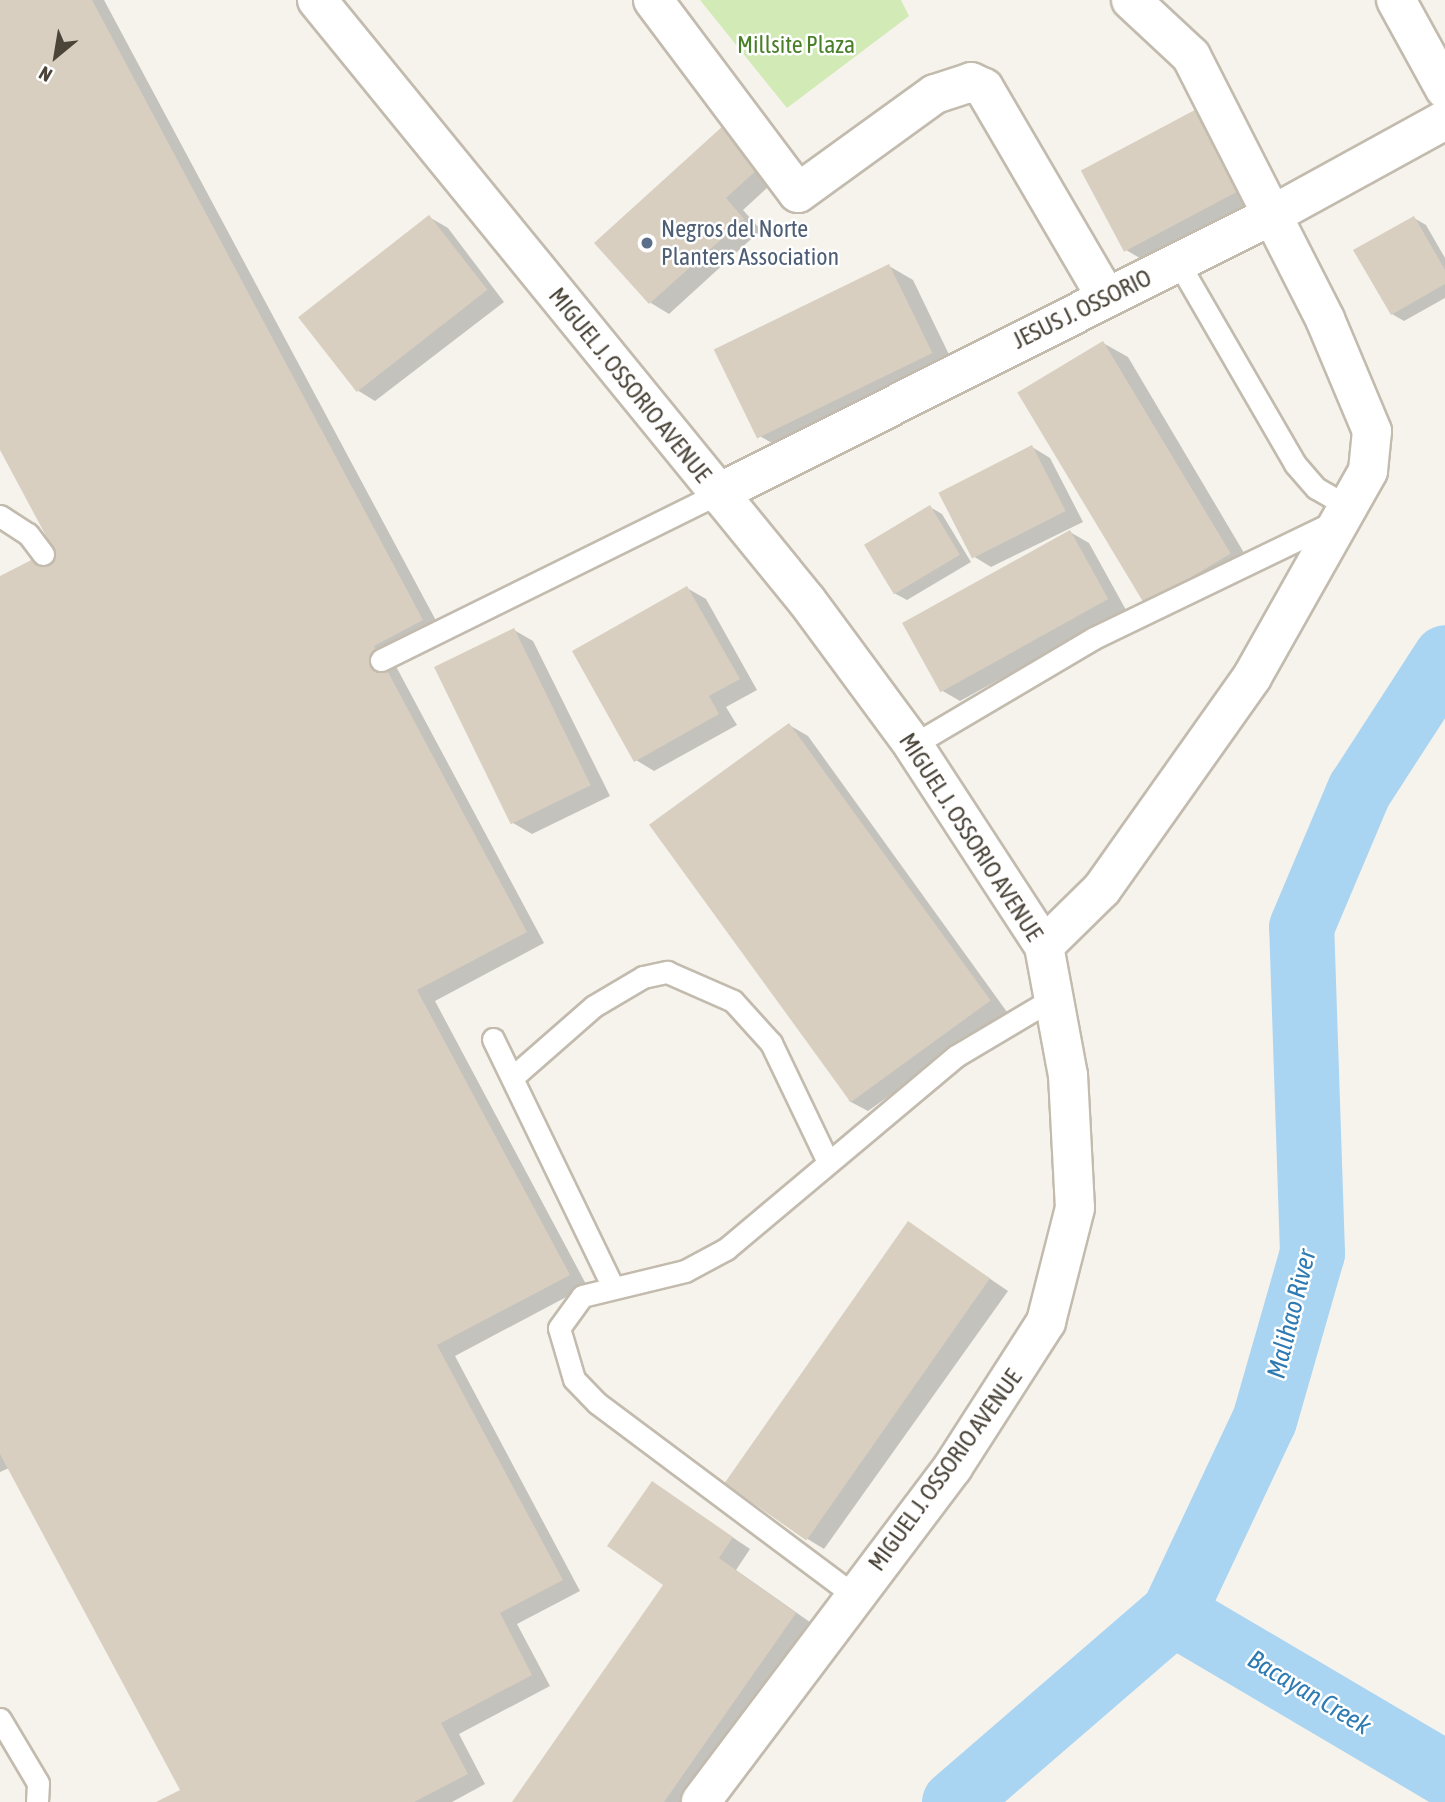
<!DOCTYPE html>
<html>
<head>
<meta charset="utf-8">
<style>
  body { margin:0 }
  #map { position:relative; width:1445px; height:1802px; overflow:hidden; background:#f6f3ec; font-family:"Asap Condensed",sans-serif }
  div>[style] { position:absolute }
  .green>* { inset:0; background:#d2eab5 }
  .shadow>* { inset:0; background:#0003 }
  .river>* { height:65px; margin:-32.5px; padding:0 32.5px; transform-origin:32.5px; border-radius:32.5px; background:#a9d4f2 }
  .building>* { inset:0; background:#d8cfc1; transform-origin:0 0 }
  .roads { filter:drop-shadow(2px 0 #c2bbae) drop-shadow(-2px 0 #c2bbae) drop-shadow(0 2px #c2bbae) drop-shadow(0 -2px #c2bbae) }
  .lane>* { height:21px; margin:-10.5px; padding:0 10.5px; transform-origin:10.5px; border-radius:10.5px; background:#fff }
  .street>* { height:38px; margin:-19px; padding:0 19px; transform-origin:19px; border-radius:19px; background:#fff }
  .dots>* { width:19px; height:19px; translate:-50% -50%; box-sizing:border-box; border:4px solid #fff; border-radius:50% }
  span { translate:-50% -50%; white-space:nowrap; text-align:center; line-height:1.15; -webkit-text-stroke:5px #fff; paint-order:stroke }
  .park-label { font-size:24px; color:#4a7f2a }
  .service-label { font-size:24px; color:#4e5e75 }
  .left { translate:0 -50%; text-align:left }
  .street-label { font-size:24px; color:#4b4439 }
  .water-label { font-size:26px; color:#2e7ab2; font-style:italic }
  .north { position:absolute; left:21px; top:21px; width:70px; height:70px; -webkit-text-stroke:5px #fff; paint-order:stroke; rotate:210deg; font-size:19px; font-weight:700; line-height:28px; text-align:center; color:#4b4439 }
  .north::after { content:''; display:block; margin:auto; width:24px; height:32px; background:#4b4439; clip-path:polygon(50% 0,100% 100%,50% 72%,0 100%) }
</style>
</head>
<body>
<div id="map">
  <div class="green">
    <div style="clip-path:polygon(700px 0,901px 0,909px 16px,787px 108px)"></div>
  </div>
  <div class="shadow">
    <div style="clip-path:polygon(0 0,104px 0,441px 630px,391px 657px,544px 943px,435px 1001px,587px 1286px,455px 1356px,580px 1591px,517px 1624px,550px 1686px,459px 1734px,485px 1784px,452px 1802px,160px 1802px,182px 1790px,9px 1468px,0 1472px,0 578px,55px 549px,0 447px)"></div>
    <div style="clip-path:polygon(1208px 105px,1269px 195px,1145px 261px,1126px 250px)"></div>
    <div style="clip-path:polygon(724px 127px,779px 177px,743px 210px,761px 230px,669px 314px,651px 303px,596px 243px)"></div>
    <div style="clip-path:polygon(429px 217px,448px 228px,504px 302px,375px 401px,357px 390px)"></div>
    <div style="clip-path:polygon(1414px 218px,1426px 225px,1445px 258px,1445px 298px,1404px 321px,1392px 314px)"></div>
    <div style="clip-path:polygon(889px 266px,913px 280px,955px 367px,782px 449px,758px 435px)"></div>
    <div style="clip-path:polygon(1103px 343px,1128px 357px,1253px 568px,1169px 617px,1144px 603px)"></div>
    <div style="clip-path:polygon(1032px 447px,1050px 458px,1083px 522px,991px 567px,973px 556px)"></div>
    <div style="clip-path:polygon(930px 507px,942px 514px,971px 562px,907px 600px,894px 593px)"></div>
    <div style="clip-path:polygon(1070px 532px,1089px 543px,1126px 610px,960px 701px,941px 690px)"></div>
    <div style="clip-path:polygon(687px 588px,706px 599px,757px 690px,726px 707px,737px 725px,654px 771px,636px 760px)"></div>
    <div style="clip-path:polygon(514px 630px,533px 641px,610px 796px,532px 834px,513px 823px)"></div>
    <div style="clip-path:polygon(789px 725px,808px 736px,1007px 1012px,868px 1111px,849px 1101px)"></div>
    <div style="clip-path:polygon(908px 1223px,1008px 1291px,824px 1549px,806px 1538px)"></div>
    <div style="clip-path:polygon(652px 1483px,750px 1549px,736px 1570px,814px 1625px,690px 1802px,514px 1802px,666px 1585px)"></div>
  </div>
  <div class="river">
    <div style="left:1173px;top:1613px;width:316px;rotate:30.5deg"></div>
    <div style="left:954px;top:1802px;width:289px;rotate:-40.8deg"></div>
    <div style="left:1173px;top:1613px;width:213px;rotate:-64.8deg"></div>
    <div style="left:1264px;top:1420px;width:174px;rotate:-74deg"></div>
    <div style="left:1312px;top:1253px;width:326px;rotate:-91.9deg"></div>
    <div style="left:1301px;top:927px;width:149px;rotate:-67.1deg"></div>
    <div style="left:1359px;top:790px;width:158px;rotate:-57.1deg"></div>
  </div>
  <div class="building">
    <div style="clip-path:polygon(0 0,92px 0,423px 620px,374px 646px,527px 932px,417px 990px,570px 1275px,437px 1345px,563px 1580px,500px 1613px,532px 1675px,441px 1723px,468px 1774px,414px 1802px,156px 1802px,180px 1790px,0 1454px,0 576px,53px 549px,0 450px)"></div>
    <div style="left:1208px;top:103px;width:92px;height:144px;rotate:62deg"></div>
    <div style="clip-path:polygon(724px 125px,761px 166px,726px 198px,744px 219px,649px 304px,594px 243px)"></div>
    <div style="left:429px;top:215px;width:95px;height:166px;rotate:52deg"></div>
    <div style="clip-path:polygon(1414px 216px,1445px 270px,1445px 284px,1391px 315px,1353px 250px)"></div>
    <div style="left:889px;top:264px;width:99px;height:195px;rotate:64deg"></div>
    <div style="left:1103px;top:341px;width:248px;height:100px;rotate:59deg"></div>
    <div style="left:1032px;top:445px;width:74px;height:105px;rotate:63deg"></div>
    <div style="left:930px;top:505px;width:58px;height:77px;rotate:59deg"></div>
    <div style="left:1070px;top:530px;width:79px;height:192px;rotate:61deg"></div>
    <div style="clip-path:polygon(687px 586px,740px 679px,709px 696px,719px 714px,634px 762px,572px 651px)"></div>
    <div style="left:514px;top:628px;width:175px;height:89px;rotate:64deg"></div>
    <div style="left:789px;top:723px;width:343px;height:173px;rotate:54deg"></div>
    <div style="left:908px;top:1221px;width:100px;height:320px;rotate:35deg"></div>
    <div style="clip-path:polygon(652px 1481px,733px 1537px,719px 1558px,796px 1613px,664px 1802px,512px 1802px,663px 1585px,607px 1546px)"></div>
  </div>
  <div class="roads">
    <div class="lane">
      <div style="left:1178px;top:262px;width:233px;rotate:59.9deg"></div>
      <div style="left:1295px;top:464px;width:32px;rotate:49deg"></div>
      <div style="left:1316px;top:488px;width:34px;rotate:30deg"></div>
      <div style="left:0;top:516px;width:33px;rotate:33deg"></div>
      <div style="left:28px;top:534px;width:25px;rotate:53deg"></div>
      <div style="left:381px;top:660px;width:375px;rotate:-26.3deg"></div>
      <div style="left:913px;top:745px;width:210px;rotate:-30.6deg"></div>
      <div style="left:1094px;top:638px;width:267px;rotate:-25.8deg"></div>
      <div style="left:493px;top:1039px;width:276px;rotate:64.2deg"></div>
      <div style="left:514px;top:1076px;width:106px;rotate:-41.2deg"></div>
      <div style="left:594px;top:1006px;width:57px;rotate:-30.6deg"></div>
      <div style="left:643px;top:977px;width:25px;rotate:-12deg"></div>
      <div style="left:667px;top:972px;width:72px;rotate:23.7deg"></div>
      <div style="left:733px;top:1001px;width:57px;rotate:47.9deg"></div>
      <div style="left:771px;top:1043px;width:132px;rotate:64.4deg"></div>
      <div style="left:855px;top:1596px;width:322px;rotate:-143.2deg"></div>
      <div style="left:597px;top:1403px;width:33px;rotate:-134deg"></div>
      <div style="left:574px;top:1379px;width:53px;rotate:-106.4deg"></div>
      <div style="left:559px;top:1328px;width:39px;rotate:-54deg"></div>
      <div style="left:582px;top:1296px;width:106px;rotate:-13.6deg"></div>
      <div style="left:685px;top:1271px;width:47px;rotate:-28.2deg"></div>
      <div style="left:726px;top:1249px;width:300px;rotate:-40deg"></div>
      <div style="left:956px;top:1056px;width:112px;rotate:-30.7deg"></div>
      <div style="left:0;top:1719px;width:74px;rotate:59.3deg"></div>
      <div style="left:38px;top:1783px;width:19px;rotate:93deg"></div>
    </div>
    <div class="street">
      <div style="left:317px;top:0;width:775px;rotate:50.81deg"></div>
      <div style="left:807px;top:601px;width:179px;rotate:53.6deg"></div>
      <div style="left:913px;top:745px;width:240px;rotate:56.9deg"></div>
      <div style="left:1044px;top:946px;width:131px;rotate:79.5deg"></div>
      <div style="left:1068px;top:1075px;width:133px;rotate:87deg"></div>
      <div style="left:1075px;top:1208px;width:118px;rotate:104.3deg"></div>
      <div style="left:1046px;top:1322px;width:172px;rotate:122.7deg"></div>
      <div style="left:953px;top:1467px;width:419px;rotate:127deg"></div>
      <div style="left:653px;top:0;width:241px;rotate:53.1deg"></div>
      <div style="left:798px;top:193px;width:169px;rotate:-35.9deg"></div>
      <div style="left:935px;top:94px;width:38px;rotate:-18deg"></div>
      <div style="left:971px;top:82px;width:14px;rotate:25deg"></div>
      <div style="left:984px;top:88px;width:240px;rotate:59.7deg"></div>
      <div style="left:1396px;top:0;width:102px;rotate:61.2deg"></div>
      <div style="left:717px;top:494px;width:623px;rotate:-26.69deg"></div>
      <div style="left:1274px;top:214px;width:195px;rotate:-28.8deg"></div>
      <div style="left:1044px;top:946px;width:81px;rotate:-44.5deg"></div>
      <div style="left:1102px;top:889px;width:260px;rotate:-54.7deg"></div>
      <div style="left:1252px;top:677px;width:236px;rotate:-60.6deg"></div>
      <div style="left:1368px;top:471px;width:40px;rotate:-84.3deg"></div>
      <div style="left:1372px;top:431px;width:121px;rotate:-112.8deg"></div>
      <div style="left:1325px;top:319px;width:295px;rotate:-117deg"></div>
      <div style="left:1191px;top:56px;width:82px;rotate:-137deg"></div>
    </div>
  </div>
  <div class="dots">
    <div style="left:647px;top:243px;background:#5c6f8a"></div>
  </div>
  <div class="park-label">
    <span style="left:796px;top:45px">Millsite Plaza</span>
  </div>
  <div class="service-label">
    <span class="left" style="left:661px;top:243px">Negros del Norte<br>Planters Association</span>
  </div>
  <div class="street-label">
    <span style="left:1082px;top:309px;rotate:-26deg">JESUS J. OSSORIO</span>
    <span style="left:630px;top:385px;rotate:51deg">MIGUEL J. OSSORIO AVENUE</span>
    <span style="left:971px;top:837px;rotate:57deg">MIGUEL J. OSSORIO AVENUE</span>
    <span style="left:945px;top:1470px;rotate:-54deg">MIGUEL J. OSSORIO AVENUE</span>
  </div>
  <div class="water-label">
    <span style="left:1292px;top:1314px;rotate:-76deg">Malihao River</span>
    <span style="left:1309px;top:1693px;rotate:31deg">Bacayan Creek</span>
  </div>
  <div class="north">N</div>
</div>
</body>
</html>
